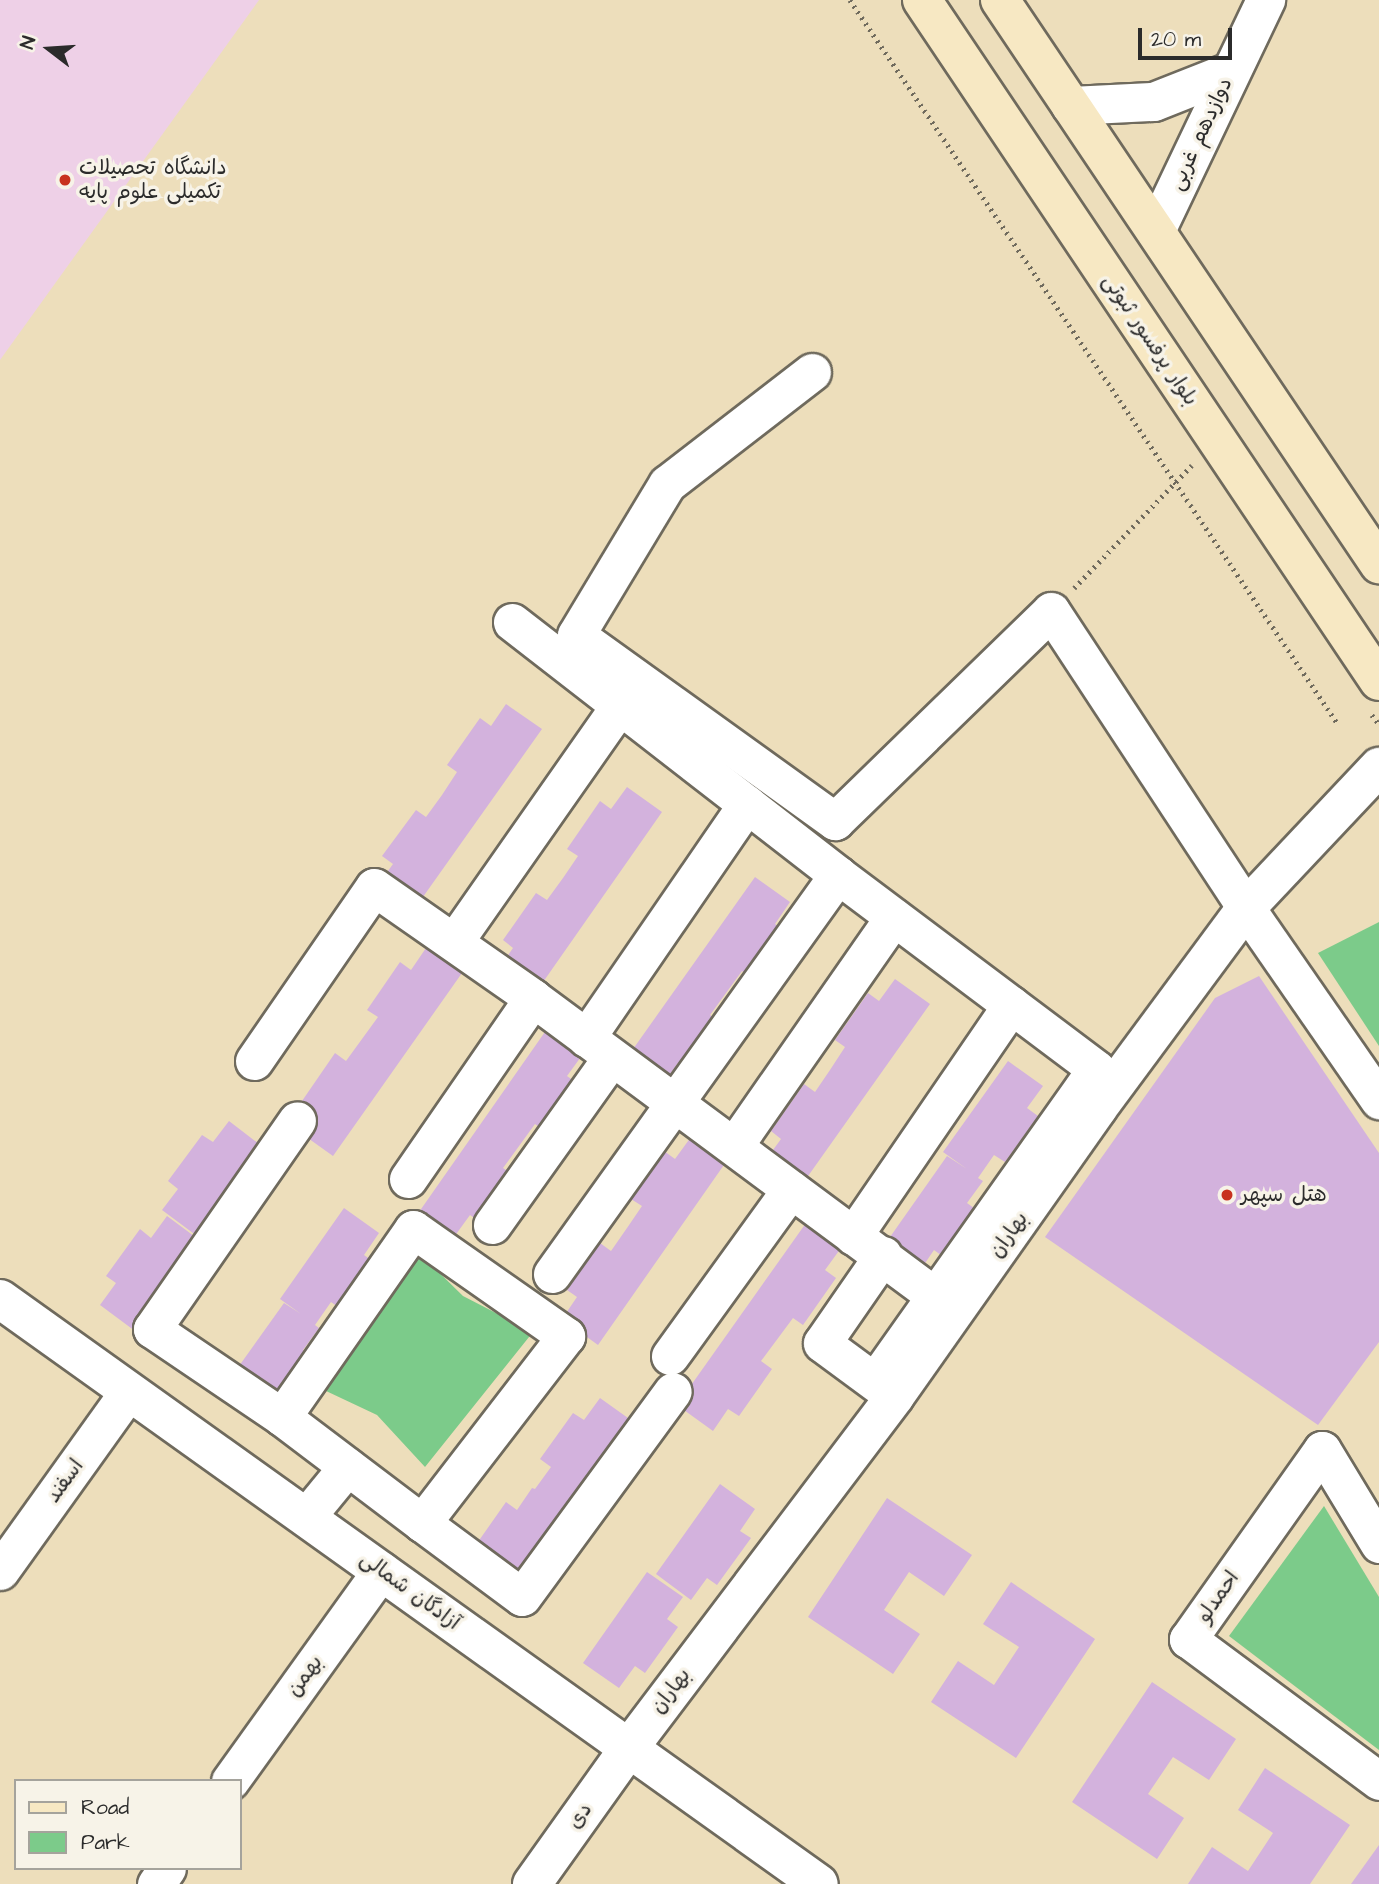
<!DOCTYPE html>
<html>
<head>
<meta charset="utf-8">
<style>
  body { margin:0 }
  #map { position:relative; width:1379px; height:1884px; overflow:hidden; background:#eddebb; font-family:"Architects Daughter","Playpen Sans Arabic",sans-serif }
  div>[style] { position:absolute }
  .built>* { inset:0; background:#eed0e7 }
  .green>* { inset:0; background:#7ccb8a }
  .building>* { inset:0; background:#d3b2dd }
  .path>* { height:4.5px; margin-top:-2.25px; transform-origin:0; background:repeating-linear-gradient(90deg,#6f6a5d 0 2px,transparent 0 7px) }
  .roads { filter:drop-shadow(2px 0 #6f6a5d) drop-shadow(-2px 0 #6f6a5d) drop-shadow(0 2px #6f6a5d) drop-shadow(0 -2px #6f6a5d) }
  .minor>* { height:37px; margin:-18.5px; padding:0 18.5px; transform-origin:18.5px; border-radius:18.5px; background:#fff }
  .tertiary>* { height:38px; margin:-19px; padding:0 19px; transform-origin:19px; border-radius:19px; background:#fff }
  .secondary>* { height:38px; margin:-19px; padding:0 19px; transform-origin:19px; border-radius:19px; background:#f7e8c3 }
  .dots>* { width:19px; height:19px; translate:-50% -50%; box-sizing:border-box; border:4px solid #f7f3e8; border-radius:50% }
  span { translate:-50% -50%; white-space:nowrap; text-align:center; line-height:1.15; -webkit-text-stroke:7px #f7f3e8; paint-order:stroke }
  .street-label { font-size:21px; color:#2b2b2b }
  .poi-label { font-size:21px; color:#2b2b2b }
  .left { translate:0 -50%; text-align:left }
  .legend { position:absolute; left:14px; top:1779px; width:228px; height:91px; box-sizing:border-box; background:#f7f3e8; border:2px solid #a5a39c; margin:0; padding:9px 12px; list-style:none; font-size:21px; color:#2b2b2b }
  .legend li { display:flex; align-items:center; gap:14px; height:35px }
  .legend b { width:35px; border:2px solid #a5a39c }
  .north { position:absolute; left:14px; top:14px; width:70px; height:70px; -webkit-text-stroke:5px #f7f3e8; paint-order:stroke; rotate:287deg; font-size:19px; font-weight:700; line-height:28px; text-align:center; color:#2b2b2b }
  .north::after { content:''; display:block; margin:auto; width:24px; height:32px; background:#2b2b2b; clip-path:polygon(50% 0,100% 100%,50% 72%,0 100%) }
  .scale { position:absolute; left:1138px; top:28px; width:94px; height:32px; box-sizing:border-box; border:4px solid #2b2b2b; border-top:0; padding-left:9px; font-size:21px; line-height:24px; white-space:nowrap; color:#2b2b2b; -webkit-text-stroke:5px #f7f3e8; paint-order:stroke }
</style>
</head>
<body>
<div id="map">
  <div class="built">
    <div style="clip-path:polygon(0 0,259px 0,0 360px)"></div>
  </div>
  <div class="green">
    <div style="clip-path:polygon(1379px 922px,1379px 1046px,1318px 953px)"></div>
    <div style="clip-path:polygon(413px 1247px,463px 1296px,533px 1332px,425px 1467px,377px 1415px,307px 1382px)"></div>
    <div style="clip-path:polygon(1324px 1506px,1379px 1597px,1379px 1750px,1229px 1636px)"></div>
  </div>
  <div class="building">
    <div style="clip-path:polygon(506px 704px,542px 729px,413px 911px,377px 886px,393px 864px,382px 856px,416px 810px,426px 817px,442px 795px,457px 772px,447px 765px,480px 718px,491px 726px)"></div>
    <div style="clip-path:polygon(627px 787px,662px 812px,534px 995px,498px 970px,513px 948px,503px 940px,536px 893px,547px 900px,563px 878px,578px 856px,567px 849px,600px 801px,611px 809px)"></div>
    <div style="clip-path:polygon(755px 877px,790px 902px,775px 924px,786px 932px,752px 979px,742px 971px,710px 1015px,721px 1023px,688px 1070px,678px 1063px,662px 1085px,626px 1059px)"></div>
    <div style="clip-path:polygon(426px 948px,462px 973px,333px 1156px,298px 1131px,313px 1108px,302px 1101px,335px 1053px,346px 1061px,378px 1017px,367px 1010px,400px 962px,411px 970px)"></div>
    <div style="clip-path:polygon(1259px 976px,1379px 1153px,1379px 1342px,1318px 1425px,1045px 1237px,1215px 998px)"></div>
    <div style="clip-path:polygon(895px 979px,930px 1004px,801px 1186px,765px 1161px,781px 1139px,771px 1131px,804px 1084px,815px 1092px,830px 1070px,845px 1047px,835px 1040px,868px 993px,879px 1001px)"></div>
    <div style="clip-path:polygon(547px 1029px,583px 1054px,567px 1076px,578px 1084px,545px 1131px,535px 1124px,503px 1168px,514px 1176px,480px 1222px,470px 1215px,454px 1237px,419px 1212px)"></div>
    <div style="clip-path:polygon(1008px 1061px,1043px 1086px,1027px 1108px,1038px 1116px,1005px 1162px,994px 1155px,978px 1178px,983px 1181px,967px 1203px,978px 1211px,945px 1258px,934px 1250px,919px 1272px,883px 1247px,947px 1156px,967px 1169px,943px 1152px)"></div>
    <div style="clip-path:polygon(229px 1121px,263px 1147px,197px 1236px,162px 1210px,178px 1189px,168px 1181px,202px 1135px,213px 1142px)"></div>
    <div style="clip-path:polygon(691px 1137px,726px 1162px,598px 1345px,562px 1319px,577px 1297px,567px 1290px,600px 1243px,611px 1251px,627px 1228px,642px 1206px,631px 1199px,664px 1151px,675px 1159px)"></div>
    <div style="clip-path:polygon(344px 1208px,379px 1233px,364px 1255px,375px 1263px,341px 1309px,331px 1302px,315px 1325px,319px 1328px,303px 1350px,314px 1358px,255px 1419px,219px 1394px,284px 1303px,301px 1314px,280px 1299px)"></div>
    <div style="clip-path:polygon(167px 1216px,202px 1242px,135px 1331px,100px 1305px,116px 1283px,106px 1276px,140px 1229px,151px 1238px)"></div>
    <div style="clip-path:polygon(806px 1223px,841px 1248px,825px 1270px,836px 1278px,803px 1325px,793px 1318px,761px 1361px,772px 1369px,739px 1416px,728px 1409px,713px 1431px,677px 1405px)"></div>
    <div style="clip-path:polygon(600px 1398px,635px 1423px,503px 1604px,473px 1549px,506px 1502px,517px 1510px,532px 1488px,535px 1489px,551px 1467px,540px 1459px,573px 1413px,584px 1420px)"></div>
    <div style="clip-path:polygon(720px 1484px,755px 1509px,740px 1531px,751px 1538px,717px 1585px,707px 1578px,691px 1600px,656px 1574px)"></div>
    <div style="clip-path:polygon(887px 1498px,972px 1555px,944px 1596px,909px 1572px,884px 1610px,920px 1634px,893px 1674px,808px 1617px)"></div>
    <div style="clip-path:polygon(647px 1572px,683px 1597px,667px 1619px,678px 1627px,645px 1673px,635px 1666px,619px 1688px,583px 1663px)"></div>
    <div style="clip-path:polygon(1011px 1582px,1095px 1639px,1016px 1758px,931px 1702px,958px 1661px,994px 1685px,1019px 1647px,983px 1624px)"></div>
    <div style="clip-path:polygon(1152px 1682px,1236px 1739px,1209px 1780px,1173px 1757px,1148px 1794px,1184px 1818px,1157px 1859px,1072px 1802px)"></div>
    <div style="clip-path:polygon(1265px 1768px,1350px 1825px,1310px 1884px,1188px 1884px,1212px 1847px,1248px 1871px,1273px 1833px,1238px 1810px)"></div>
    <div style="clip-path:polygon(1379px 1845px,1379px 1884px,1351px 1884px)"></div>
  </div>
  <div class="path">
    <div style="left:850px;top:0;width:873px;rotate:56.02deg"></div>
    <div style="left:1074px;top:588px;width:170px;rotate:-46.2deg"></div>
    <div style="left:1372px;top:715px;width:11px;rotate:52deg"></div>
  </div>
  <div class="roads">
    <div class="minor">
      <div style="left:812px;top:372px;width:183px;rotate:142.3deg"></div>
      <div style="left:667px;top:484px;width:176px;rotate:121.1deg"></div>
      <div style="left:576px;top:635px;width:319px;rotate:35.7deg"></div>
      <div style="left:835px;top:821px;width:301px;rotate:-44.2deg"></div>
      <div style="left:1051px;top:611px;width:355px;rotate:56.7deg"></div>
      <div style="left:1246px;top:908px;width:234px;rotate:55.3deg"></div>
      <div style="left:512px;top:622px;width:413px;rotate:37.8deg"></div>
      <div style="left:838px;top:875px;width:323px;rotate:36.9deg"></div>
      <div style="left:1096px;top:1069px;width:382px;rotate:125.3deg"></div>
      <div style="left:454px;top:942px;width:289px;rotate:-55deg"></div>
      <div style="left:586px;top:1038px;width:284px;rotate:-55.5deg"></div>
      <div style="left:254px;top:1061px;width:211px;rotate:-55.4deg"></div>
      <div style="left:374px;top:887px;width:194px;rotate:34.9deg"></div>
      <div style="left:533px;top:998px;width:500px;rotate:36.55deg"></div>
      <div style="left:734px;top:1146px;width:279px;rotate:-55.1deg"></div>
      <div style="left:408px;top:1179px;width:220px;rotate:-55.4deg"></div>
      <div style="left:492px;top:1225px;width:206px;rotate:-54.5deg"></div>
      <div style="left:413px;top:1229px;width:187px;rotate:35deg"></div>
      <div style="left:566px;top:1336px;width:236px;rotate:127.6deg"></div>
      <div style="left:422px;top:1523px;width:176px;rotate:-142.9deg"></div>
      <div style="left:282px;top:1417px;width:229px;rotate:-55.1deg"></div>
      <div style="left:853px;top:1236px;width:280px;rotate:-55.6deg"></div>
      <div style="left:883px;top:1255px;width:107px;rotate:124.7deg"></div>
      <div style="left:822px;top:1343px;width:89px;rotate:36.4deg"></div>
      <div style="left:552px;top:1274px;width:491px;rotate:-54.4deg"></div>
      <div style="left:670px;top:1356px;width:206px;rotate:-54.1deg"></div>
      <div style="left:282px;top:1417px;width:157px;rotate:-145.9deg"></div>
      <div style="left:152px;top:1329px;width:254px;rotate:-55.2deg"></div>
      <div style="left:306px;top:1517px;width:65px;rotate:-50.6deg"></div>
      <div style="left:422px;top:1523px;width:124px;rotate:36.5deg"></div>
      <div style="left:522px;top:1597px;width:255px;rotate:-53.8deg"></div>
      <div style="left:1379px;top:1544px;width:110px;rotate:-121.2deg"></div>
      <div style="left:1322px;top:1450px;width:232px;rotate:125.3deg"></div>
      <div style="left:1188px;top:1639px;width:238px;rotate:36.6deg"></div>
      <div style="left:0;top:1571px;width:221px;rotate:-54.4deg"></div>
      <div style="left:230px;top:1781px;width:259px;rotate:-54.3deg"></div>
      <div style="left:156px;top:1884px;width:19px;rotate:-55deg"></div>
    </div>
    <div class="tertiary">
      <div style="left:1071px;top:106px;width:83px;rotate:-2.8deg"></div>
      <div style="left:1154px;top:102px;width:82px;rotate:-21.5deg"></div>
      <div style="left:1156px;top:231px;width:256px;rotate:-64.5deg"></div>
      <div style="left:0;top:1299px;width:1006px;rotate:35.54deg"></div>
      <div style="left:532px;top:1884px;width:167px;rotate:-54.5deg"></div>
      <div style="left:629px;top:1748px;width:441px;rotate:-52.9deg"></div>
      <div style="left:895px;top:1396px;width:352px;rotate:-54.8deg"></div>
      <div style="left:1098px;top:1108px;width:249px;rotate:-53.5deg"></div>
      <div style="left:1246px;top:908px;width:194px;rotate:-46.7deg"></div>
    </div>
    <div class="secondary">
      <div style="left:922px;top:0;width:820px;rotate:56.14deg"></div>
      <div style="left:1000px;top:0;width:680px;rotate:56.1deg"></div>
    </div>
  </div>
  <div class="dots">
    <div style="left:65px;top:180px;background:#c8321e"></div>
    <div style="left:1227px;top:1195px;background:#c8321e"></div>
  </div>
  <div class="street-label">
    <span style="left:1201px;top:134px;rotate:-65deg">دوازدهم غربی</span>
    <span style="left:1150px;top:340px;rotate:56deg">بلوار پرفسور ثبوتی</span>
    <span style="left:1009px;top:1235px;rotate:-55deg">بهاران</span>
    <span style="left:65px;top:1481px;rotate:-54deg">اسفند</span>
    <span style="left:410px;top:1591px;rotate:36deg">آزادگان شمالی</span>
    <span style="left:1218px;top:1597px;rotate:-55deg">احمدلو</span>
    <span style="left:305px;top:1676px;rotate:-54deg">بهمن</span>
    <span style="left:671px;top:1691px;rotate:-53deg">بهاران</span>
    <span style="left:580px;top:1816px;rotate:-55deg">دی</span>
  </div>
  <div class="poi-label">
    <span class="left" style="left:79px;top:180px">دانشگاه تحصیلات<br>تکمیلی علوم پایه</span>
    <span class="left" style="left:1241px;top:1195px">هتل سپهر</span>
  </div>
  <ul class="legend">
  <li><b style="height:9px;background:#f7e8c3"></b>Road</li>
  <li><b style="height:19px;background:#7ccb8a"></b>Park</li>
  </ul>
  <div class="north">N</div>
  <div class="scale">20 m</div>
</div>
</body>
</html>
